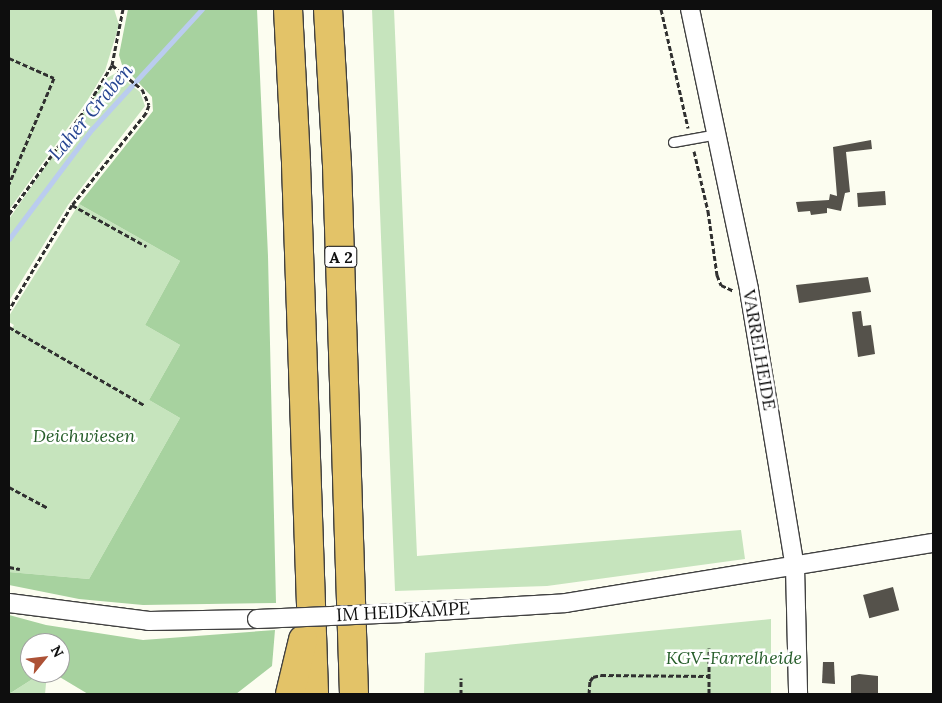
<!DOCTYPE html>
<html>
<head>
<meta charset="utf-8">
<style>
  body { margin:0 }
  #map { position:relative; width:942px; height:703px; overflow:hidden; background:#fcfdf0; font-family:Lora,serif }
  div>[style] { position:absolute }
  .green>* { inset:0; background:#c6e4bd }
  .forest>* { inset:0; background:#a7d29f }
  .stream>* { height:5px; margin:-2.5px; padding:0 2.5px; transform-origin:2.5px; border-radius:2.5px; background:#baccef }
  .building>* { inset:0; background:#55524b; transform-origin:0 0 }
  .path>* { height:3px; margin-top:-1.5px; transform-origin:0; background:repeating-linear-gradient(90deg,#303030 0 5px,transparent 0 7.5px) }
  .roads { filter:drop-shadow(1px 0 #414141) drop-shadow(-1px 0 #414141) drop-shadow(0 1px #414141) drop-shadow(0 -1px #414141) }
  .lane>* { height:9px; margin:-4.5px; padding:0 4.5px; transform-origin:4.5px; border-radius:4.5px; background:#fff }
  .street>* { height:18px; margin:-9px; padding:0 9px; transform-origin:9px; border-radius:9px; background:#fff }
  .highway>* { height:28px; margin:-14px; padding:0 14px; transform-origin:14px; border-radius:14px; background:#e3c368 }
  .bridges { filter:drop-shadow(1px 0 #414141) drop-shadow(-1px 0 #414141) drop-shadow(0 1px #414141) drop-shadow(0 -1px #414141) }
  .street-bridge>* { height:18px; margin:-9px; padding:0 9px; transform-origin:9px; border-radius:9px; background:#fff }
  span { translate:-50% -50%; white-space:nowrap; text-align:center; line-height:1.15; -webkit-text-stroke:5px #fff; paint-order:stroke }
  .shield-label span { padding:1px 4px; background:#fff; border:1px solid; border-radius:4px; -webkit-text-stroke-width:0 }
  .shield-label { font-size:16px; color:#0e0e0e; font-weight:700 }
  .street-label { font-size:18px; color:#0e0e0e }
  .park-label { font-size:18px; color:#265d2a; font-style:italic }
  .water-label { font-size:19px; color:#264490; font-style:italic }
  .frame { position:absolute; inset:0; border:10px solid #0e0e0e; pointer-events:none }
  .north { position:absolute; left:20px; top:633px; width:50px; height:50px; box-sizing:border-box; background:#fff; border:1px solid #9f9f9f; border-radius:50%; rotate:61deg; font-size:14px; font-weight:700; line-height:20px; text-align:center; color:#0e0e0e }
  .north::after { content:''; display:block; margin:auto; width:18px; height:22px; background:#ad5236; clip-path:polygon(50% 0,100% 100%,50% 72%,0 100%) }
</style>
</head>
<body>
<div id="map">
  <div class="green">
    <div style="clip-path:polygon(9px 9px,114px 9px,119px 25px,105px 71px,87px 101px,9px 210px)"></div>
    <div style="clip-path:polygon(372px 9px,394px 9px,417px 556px,741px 530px,745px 559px,547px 586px,395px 591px)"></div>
    <div style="clip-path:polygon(116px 73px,140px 92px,145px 106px,68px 205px,9px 301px,9px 219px,107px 78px)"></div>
    <div style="clip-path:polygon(79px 204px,180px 261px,145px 325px,180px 345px,149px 400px,180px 418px,89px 579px,9px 572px,9px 333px,14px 325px,9px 322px,9px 316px)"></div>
    <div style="clip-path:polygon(771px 619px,771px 694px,424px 694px,425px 653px)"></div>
    <div style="clip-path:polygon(42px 673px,47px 673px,45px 694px,9px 694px)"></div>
  </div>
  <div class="forest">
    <div style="clip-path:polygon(128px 9px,257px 9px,268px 256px,276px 603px,143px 605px,79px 599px,9px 585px,9px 572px,89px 579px,180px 418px,149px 400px,180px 345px,145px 325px,180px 261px,79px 204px,153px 111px,152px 97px,122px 65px,119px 55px)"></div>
    <div style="clip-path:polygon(9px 615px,46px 625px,143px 640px,275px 630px,272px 666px,236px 694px,88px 694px,53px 673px,60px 673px,60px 643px,30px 643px,30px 673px,42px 673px,9px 694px)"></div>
  </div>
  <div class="stream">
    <div style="left:9px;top:239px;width:138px;rotate:-53deg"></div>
    <div style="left:92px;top:129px;width:163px;rotate:-47.5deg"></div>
  </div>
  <div class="building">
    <div style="clip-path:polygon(871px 140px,872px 149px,846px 152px,850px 192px,845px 193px,841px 211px,827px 208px,827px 213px,811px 215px,810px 211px,798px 212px,796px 202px,829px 200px,830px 194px,837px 196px,833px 147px)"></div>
    <div style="left:885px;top:191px;width:14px;height:28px;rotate:86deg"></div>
    <div style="clip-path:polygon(868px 277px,871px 292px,799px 303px,796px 285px)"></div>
    <div style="clip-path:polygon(861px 311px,863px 326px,871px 325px,875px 354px,858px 357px,852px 312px)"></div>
    <div style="left:893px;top:587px;width:24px;height:31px;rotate:75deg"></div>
    <div style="clip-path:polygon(823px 662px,834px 662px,835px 684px,822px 683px)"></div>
    <div style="clip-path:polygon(859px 674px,878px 676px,878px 694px,851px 694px,851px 676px)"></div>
  </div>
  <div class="path">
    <div style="left:661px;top:9px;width:122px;rotate:77.2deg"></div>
    <div style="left:9px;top:58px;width:49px;rotate:24deg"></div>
    <div style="left:54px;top:78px;width:115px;rotate:113deg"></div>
    <div style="left:112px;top:65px;width:57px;rotate:-78.9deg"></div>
    <div style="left:694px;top:151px;width:62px;rotate:76.9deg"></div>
    <div style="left:708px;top:211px;width:65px;rotate:82deg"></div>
    <div style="left:717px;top:275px;width:11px;rotate:68deg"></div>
    <div style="left:721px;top:285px;width:14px;rotate:25deg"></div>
    <div style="left:72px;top:205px;width:85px;rotate:29deg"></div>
    <div style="left:9px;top:214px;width:131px;rotate:-54deg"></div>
    <div style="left:86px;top:108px;width:50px;rotate:-58.8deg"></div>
    <div style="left:112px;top:65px;width:38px;rotate:39deg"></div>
    <div style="left:142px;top:89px;width:17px;rotate:66deg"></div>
    <div style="left:149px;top:105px;width:9px;rotate:111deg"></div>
    <div style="left:146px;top:113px;width:118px;rotate:128.8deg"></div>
    <div style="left:72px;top:205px;width:122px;rotate:121deg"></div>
    <div style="left:9px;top:327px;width:156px;rotate:30deg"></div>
    <div style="left:9px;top:487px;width:44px;rotate:28.3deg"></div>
    <div style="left:9px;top:567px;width:11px;rotate:10deg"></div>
    <div style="left:461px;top:694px;width:16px;rotate:-90deg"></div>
    <div style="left:589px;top:694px;width:13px;rotate:-86deg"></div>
    <div style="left:590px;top:681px;width:5px;rotate:-53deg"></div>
    <div style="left:593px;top:677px;width:8px;rotate:-14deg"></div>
    <div style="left:601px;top:675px;width:108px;rotate:0.5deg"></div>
    <div style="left:709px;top:694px;width:46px;rotate:-90deg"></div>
  </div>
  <div class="roads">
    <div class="lane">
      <div style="left:673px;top:142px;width:45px;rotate:-10.3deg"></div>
    </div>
    <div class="street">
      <div style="left:690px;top:9px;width:287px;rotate:78.1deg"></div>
      <div style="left:749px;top:290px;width:281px;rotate:80.6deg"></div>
      <div style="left:795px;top:567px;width:127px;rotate:88.6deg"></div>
      <div style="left:9px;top:603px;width:141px;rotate:7.3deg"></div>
      <div style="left:149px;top:621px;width:108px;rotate:-1.1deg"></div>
      <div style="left:404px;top:613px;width:162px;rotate:-3.5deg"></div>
      <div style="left:566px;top:603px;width:372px;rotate:-9.3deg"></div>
    </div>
    <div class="highway">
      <div style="left:288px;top:9px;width:155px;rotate:87deg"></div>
      <div style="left:296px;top:164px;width:530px;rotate:88.05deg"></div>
      <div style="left:328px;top:9px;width:156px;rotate:86.7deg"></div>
      <div style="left:337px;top:165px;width:529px;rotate:88.16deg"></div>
      <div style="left:290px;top:694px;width:56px;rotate:-76.5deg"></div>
    </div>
  </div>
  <div class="bridges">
    <div class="street-bridge">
      <div style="left:257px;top:619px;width:147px;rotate:-2.3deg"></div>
    </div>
  </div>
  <div class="shield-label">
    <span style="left:341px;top:257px">A 2</span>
  </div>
  <div class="street-label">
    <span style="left:759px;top:350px;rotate:80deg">VARRELHEIDE</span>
    <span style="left:403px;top:612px;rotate:-3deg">IM HEIDKAMPE</span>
  </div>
  <div class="park-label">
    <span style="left:84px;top:436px">Deichwiesen</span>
    <span style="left:734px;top:658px">KGV-Farrelheide</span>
  </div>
  <div class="water-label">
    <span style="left:91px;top:112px;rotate:-50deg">Laher Graben</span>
  </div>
  <div class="frame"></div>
  <div class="north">N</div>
</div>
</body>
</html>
